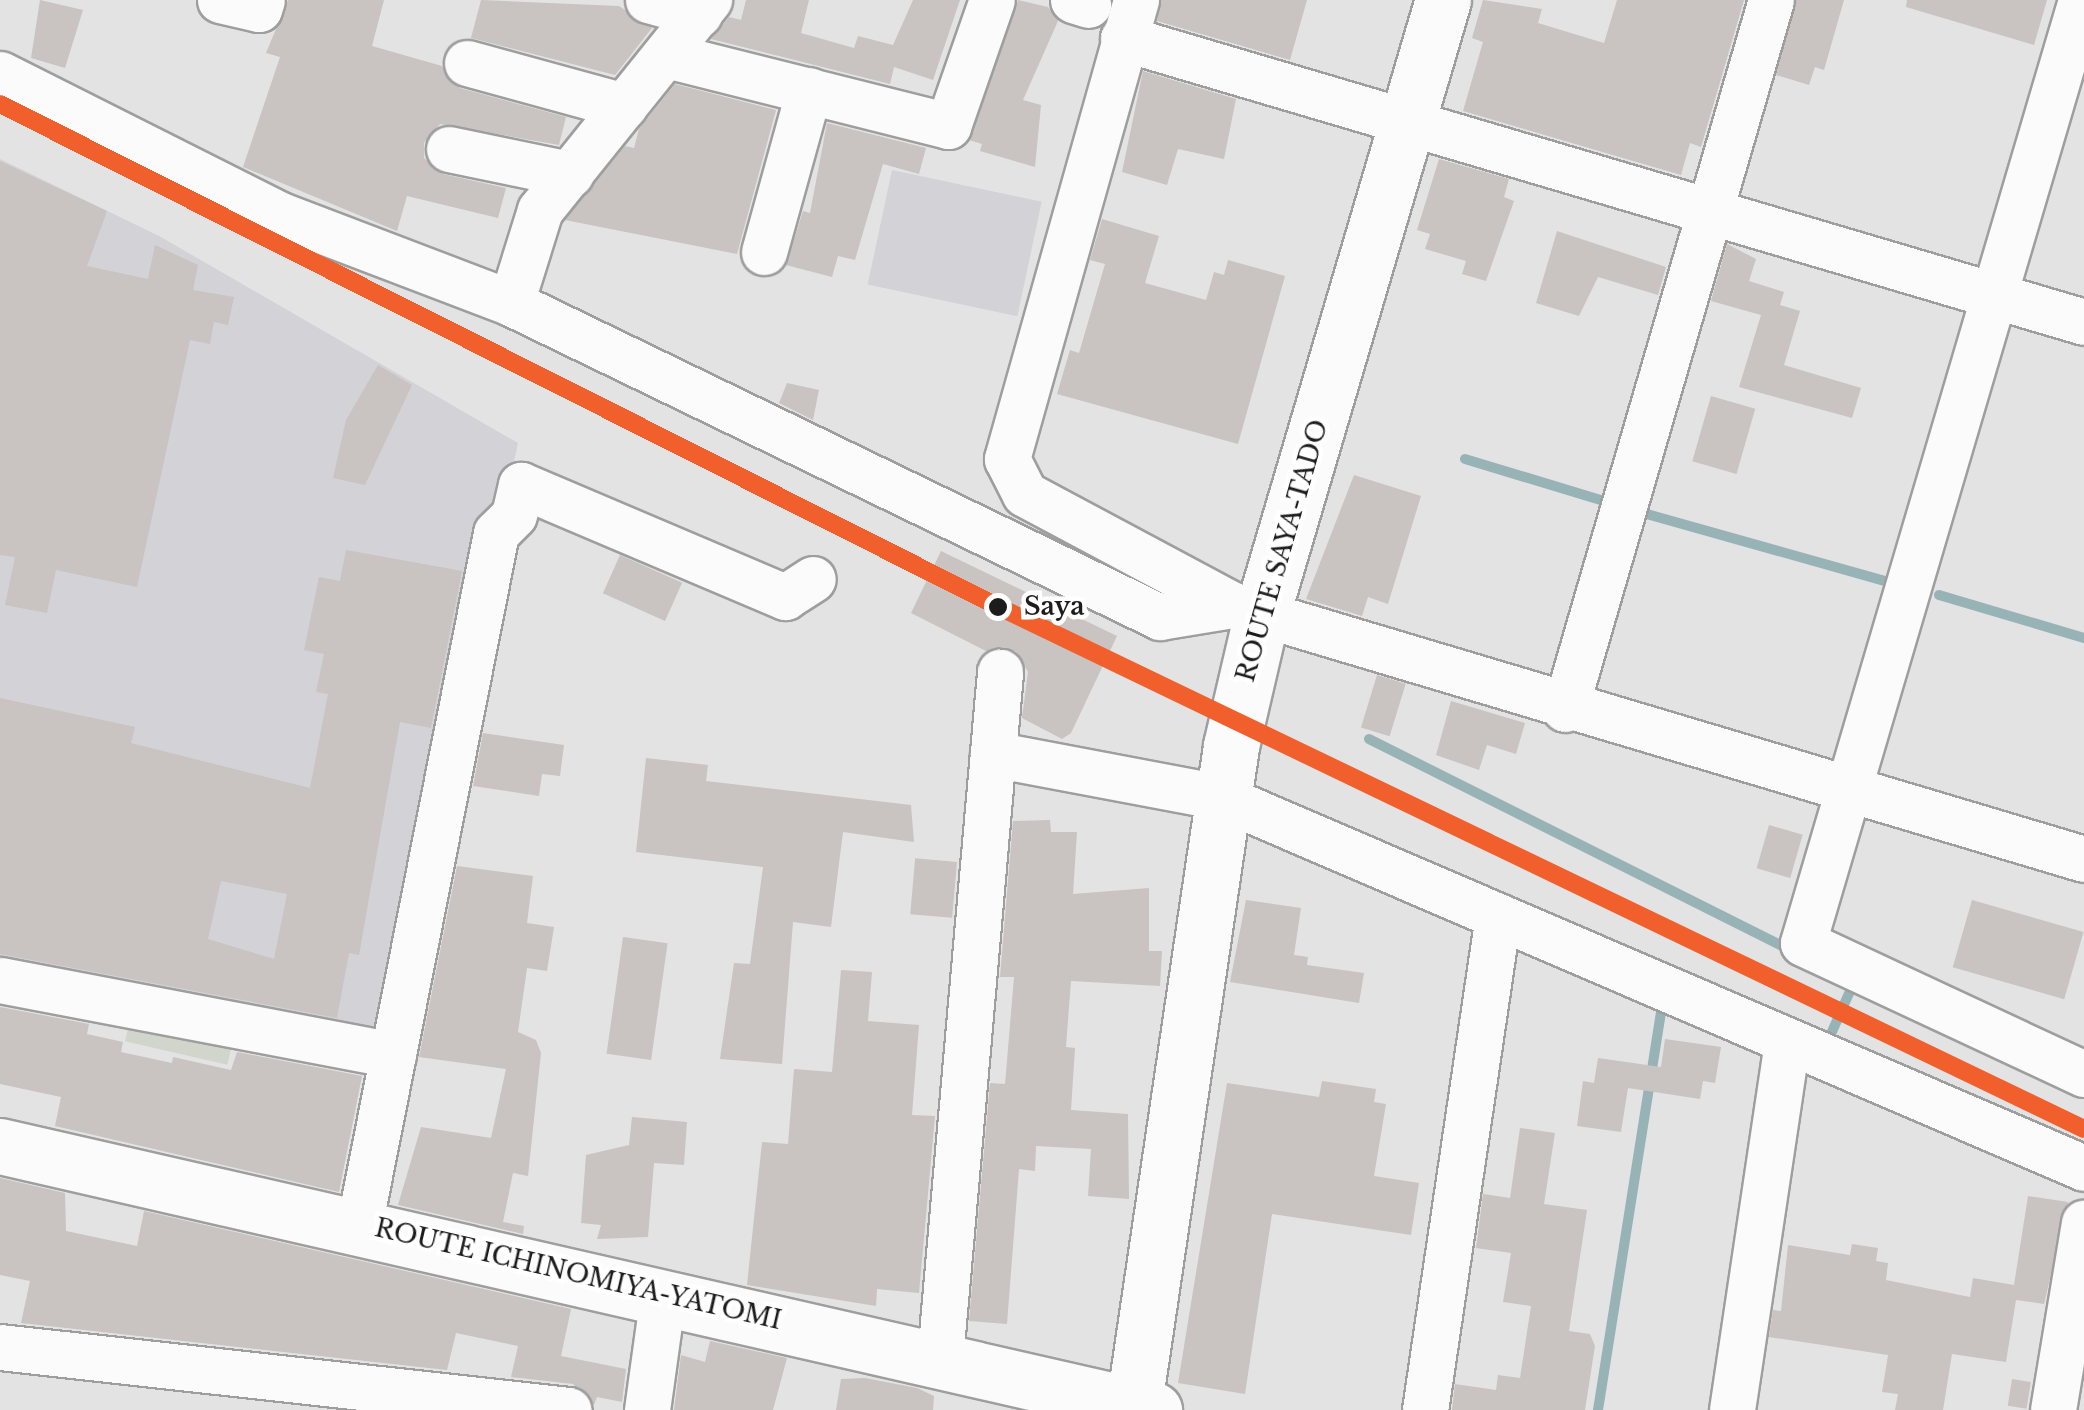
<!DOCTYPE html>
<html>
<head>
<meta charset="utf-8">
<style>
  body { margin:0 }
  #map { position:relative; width:2084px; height:1410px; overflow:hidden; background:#e3e3e4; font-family:"Libre Baskerville",serif }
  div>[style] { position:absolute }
  .built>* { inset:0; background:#d2d2d7; transform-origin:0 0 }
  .green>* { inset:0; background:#d1d5cb; transform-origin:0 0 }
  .stream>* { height:10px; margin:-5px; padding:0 5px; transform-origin:5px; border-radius:5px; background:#98b3b6 }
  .building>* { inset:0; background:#c9c3c1; transform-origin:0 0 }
  .roads { filter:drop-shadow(2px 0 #9e9e9f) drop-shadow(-2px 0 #9e9e9f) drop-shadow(0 2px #9e9e9f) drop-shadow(0 -2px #9e9e9f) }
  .minor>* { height:45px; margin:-22.5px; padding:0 22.5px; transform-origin:22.5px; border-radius:22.5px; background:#fbfbfb }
  .major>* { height:55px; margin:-27.5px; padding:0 27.5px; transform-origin:27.5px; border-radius:27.5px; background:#fbfbfb }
  .rail-1>* { height:18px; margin:-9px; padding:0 9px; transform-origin:9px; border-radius:9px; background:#f05f2c }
  .dots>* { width:28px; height:28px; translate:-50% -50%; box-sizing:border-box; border:5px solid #fff; border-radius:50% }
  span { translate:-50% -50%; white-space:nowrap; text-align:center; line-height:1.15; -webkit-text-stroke:9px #fff; paint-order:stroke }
  .street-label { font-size:25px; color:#1c1c1d }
  .stop-label { font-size:25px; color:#1c1c1d; font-weight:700 }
  .left { translate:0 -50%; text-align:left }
</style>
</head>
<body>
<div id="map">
  <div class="built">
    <div style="clip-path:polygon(0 159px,159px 236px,518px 443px,504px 508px,483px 514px,382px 1040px,0 969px)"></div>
    <div style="left:892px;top:170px;width:153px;height:117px;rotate:12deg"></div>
  </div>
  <div class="green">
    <div style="left:132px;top:1011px;width:105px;height:31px;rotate:13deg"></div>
  </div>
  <div class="stream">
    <div style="left:1465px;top:459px;width:152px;rotate:16.8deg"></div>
    <div style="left:1636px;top:511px;width:270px;rotate:15.7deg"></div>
    <div style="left:1939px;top:595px;width:151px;rotate:16.5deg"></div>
    <div style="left:1369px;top:739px;width:474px;rotate:26.6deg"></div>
    <div style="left:1827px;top:1043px;width:67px;rotate:-66.1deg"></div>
    <div style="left:1598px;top:1410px;width:414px;rotate:-81deg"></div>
  </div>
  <div class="building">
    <div style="clip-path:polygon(40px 0,83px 10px,65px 68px,31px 58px)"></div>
    <div style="clip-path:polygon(288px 0,384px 0,372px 46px,442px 66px,460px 88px,566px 117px,559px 145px,440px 124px,424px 143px,424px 158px,443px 174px,506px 188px,498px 218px,407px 196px,397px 231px,243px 167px,280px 57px,266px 53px)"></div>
    <div style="clip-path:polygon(481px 0,619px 6px,652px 28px,615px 75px,471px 38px)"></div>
    <div style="clip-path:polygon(746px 0,809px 0,801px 33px,854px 48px,858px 36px,893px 45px,913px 0,960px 0,933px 80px,894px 67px,890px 84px,711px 39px,729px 17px,741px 20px)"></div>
    <div style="clip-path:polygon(1018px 0,1048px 7px,1058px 21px,1023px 100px,1041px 105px,1035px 167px,980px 151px,982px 144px,969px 140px)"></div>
    <div style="clip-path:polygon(1161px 0,1307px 0,1290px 60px,1157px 21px)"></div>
    <div style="clip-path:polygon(1483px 0,1542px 9px,1538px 23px,1604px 43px,1617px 0,1744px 0,1701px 147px,1690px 143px,1681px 175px,1463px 111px,1483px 42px,1472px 38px)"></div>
    <div style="clip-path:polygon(1796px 0,1844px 0,1824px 70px,1815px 67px,1809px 85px,1776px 75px)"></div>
    <div style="clip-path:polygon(1907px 0,2047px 0,2034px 45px,1906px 7px)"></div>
    <div style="clip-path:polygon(1143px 71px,1236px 99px,1224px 159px,1178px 149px,1167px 185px,1122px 172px)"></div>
    <div style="clip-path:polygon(675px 84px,776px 110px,737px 254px,565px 220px,625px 146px,634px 148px,639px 129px)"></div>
    <div style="clip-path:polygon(827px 123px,926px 148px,919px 174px,883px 164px,855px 260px,838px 256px,832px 277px,786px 265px,803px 211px,810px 213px)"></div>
    <div style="clip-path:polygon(1439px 159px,1509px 179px,1504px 197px,1514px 201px,1486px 281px,1462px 274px,1466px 261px,1425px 249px,1430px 234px,1417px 230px)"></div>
    <div style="clip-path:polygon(0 161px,107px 211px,87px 266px,148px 279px,155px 245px,198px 265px,193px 290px,234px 297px,228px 325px,214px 322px,210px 344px,190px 340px,137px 587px,56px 570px,47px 613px,5px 605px,15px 557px,0 555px)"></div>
    <div style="clip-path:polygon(1102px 219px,1159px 236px,1145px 283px,1206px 300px,1214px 272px,1224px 275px,1228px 260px,1285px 276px,1238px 444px,1057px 394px,1070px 350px,1079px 353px,1105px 264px,1090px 260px)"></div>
    <div style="clip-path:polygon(1557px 231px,1666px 267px,1658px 295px,1598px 277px,1579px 316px,1536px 303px)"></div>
    <div style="clip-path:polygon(1727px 244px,1756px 259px,1749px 281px,1784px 292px,1780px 305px,1800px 311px,1784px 365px,1861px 388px,1852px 418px,1739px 387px,1761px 315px,1711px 301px)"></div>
    <div style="clip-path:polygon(378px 365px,412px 385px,365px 485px,333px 478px,346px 420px)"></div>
    <div style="clip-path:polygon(787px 383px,819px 390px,813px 420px,779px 403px)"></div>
    <div style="left:1711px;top:396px;width:46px;height:68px;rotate:16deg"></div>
    <div style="clip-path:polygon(1354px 475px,1421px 496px,1388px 604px,1368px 597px,1362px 616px,1306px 599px)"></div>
    <div style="clip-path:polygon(evenodd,346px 550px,462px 571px,431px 728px,400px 722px,359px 955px,349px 953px,337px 1018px,0 954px,0 698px,135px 727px,131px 743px,310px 788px,328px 694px,316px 692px,324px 654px,304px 650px,319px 577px,340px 581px,346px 550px,221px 881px,287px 894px,274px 959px,208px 939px,221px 881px)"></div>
    <div style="clip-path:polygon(941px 551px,1117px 636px,1071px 733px,1062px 739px,1022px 718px,1028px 672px,1016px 651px,986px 651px,911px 613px)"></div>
    <div style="left:620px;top:555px;width:68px;height:42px;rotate:24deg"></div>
    <div style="left:1377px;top:675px;width:30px;height:55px;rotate:17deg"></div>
    <div style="clip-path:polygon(1451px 701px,1525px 723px,1516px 754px,1487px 745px,1479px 770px,1436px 755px)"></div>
    <div style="clip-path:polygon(483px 733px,564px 745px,560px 776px,542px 774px,539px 796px,473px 786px)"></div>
    <div style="clip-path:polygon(646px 758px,708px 765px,706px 781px,911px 805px,914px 842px,843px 832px,831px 927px,793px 922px,782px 1064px,720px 1059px,734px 963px,750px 964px,763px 867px,636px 852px)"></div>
    <div style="clip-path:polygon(1050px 820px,1051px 832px,1077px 832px,1073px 894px,1149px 888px,1149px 951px,1162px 951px,1160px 986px,1071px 981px,1066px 1047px,1075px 1048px,1071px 1110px,1128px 1114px,1129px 1199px,1088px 1196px,1091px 1149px,1036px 1146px,1035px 1171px,1019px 1169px,1007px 1324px,969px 1321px,990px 1083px,1005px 1084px,1014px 977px,1000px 977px,1013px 821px)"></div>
    <div style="left:1769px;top:825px;width:35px;height:45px;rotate:16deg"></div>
    <div style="left:957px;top:862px;width:56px;height:42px;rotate:95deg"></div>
    <div style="clip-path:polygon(457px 866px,533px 876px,527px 923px,554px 927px,547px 971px,527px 968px,518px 1032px,536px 1040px,541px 1053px,528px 1176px,513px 1173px,503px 1222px,524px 1226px,523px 1234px,398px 1205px,421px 1127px,491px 1138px,506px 1069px,419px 1057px)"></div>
    <div style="clip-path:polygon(1246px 900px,1301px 908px,1294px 955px,1308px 957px,1307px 965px,1364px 973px,1359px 1003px,1230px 982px)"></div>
    <div style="left:1972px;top:900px;width:116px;height:70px;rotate:16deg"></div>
    <div style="left:623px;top:937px;width:45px;height:118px;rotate:8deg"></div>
    <div style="clip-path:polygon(841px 970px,872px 972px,868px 1021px,919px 1025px,912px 1115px,935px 1116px,919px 1293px,877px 1289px,876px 1306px,747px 1285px,762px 1142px,788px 1144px,794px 1069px,832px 1072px)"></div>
    <div style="clip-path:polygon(0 1007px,89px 1024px,87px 1034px,123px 1042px,121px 1052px,172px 1063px,173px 1057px,231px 1070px,237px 1052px,362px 1076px,339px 1192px,55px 1126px,61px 1097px,0 1084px)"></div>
    <div style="clip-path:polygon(1665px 1039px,1721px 1047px,1715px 1083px,1703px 1081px,1700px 1099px,1628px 1088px,1621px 1132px,1577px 1126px,1583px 1081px,1594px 1083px,1598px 1058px,1661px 1067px)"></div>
    <div style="clip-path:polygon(1322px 1081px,1376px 1089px,1374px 1102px,1386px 1104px,1374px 1176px,1419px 1183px,1411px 1235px,1272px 1214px,1245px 1394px,1178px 1383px,1227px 1083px,1319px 1097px)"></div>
    <div style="clip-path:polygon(632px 1117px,687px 1122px,684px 1165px,654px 1163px,648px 1237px,597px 1239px,601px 1225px,581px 1223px,586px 1155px,629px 1145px)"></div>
    <div style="clip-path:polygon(1520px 1128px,1555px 1133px,1544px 1204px,1587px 1210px,1569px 1331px,1590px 1334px,1595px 1346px,1585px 1410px,1452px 1410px,1455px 1384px,1496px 1390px,1498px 1375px,1520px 1378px,1531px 1306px,1503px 1302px,1511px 1253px,1476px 1248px,1483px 1194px,1510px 1198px)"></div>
    <div style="clip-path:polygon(0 1178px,65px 1193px,66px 1231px,137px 1246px,144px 1211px,571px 1309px,561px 1356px,626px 1369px,622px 1402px,597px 1397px,594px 1405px,573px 1384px,511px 1377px,518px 1346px,456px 1333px,447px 1370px,21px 1323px,30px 1281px,0 1275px)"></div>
    <div style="clip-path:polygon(2028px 1196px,2068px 1202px,2044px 1304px,2016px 1300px,2006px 1362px,1952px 1354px,1943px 1410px,1895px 1410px,1898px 1394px,1882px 1392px,1888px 1355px,1769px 1337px,1773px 1310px,1781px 1311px,1788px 1245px,1850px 1255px,1852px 1244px,1878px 1248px,1876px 1261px,1888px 1263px,1886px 1280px,1970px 1297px,1973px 1278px,2014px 1285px)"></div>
    <div style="clip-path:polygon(710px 1341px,787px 1358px,773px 1410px,674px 1410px,681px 1355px,705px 1362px)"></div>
    <div style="clip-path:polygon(865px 1378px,917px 1388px,934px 1396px,933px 1410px,836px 1410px,841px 1379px)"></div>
    <div style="left:2012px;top:1379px;width:19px;height:27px;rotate:9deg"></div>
  </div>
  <div class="roads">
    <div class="minor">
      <div style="left:220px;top:0;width:40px;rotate:13deg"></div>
      <div style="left:259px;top:9px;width:9px;rotate:-72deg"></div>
      <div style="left:648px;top:0;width:53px;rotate:15.4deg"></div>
      <div style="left:1073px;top:0;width:16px;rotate:18deg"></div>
      <div style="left:1136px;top:0;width:477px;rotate:105.7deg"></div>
      <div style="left:1007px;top:459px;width:39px;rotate:63deg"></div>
      <div style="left:1025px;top:494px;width:236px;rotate:28.1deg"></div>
      <div style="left:2081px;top:0;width:983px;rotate:106.43deg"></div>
      <div style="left:1803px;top:943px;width:310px;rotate:25deg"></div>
      <div style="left:1123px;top:38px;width:1002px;rotate:16.46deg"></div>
      <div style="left:670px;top:56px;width:287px;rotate:14.1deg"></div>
      <div style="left:948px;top:126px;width:133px;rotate:-70.8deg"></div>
      <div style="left:467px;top:63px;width:163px;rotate:15.3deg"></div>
      <div style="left:0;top:74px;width:311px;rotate:26.7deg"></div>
      <div style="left:278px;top:214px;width:249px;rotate:20.9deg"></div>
      <div style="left:511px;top:303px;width:721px;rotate:25.82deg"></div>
      <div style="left:1160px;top:617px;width:74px;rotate:-9.3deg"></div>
      <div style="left:1233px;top:605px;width:888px;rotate:16.62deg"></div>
      <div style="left:449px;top:149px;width:124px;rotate:11.7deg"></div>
      <div style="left:764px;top:252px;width:168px;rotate:-74.5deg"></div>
      <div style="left:511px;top:303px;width:97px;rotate:-72.7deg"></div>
      <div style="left:540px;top:210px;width:270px;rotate:-51.2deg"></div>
      <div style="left:1565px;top:709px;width:738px;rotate:-73.8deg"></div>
      <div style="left:993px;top:754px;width:232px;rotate:10.7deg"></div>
      <div style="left:1221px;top:797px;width:939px;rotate:23.26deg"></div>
      <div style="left:0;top:980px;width:400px;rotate:10.8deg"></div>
      <div style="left:359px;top:1226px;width:706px;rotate:-78.82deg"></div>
      <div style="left:496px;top:533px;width:25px;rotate:-45deg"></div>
      <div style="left:514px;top:515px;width:31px;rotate:-77deg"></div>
      <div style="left:521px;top:485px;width:287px;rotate:23deg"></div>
      <div style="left:785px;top:597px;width:33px;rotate:-33deg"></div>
      <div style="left:0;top:1347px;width:572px;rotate:6.32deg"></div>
      <div style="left:940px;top:1357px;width:688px;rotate:-84.99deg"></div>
      <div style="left:647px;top:1410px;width:116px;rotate:-82.1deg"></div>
      <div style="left:1425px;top:1410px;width:499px;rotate:-81.6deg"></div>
      <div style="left:1732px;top:1410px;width:373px;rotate:-81.5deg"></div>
      <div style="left:2053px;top:1410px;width:190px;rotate:-80.6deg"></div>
    </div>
    <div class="major">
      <div style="left:0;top:1146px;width:1184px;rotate:12.89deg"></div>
      <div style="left:1133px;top:1410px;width:671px;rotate:-81.6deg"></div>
      <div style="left:1231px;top:746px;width:132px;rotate:-76.9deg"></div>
      <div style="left:1261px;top:617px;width:643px;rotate:-73.57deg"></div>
    </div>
  </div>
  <div class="rail-1">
    <div style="left:0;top:104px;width:1116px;rotate:26.73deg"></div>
    <div style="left:997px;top:606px;width:1206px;rotate:25.69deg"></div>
  </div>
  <div class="dots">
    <div style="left:998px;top:607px;background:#1c1c1d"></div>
  </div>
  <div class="street-label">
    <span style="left:1283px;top:551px;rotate:-74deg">ROUTE SAYA-TADO</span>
    <span style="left:578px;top:1275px;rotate:13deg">ROUTE ICHINOMIYA-YATOMI</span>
  </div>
  <div class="stop-label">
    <span class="left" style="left:1024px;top:607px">Saya</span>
  </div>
</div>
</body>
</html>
